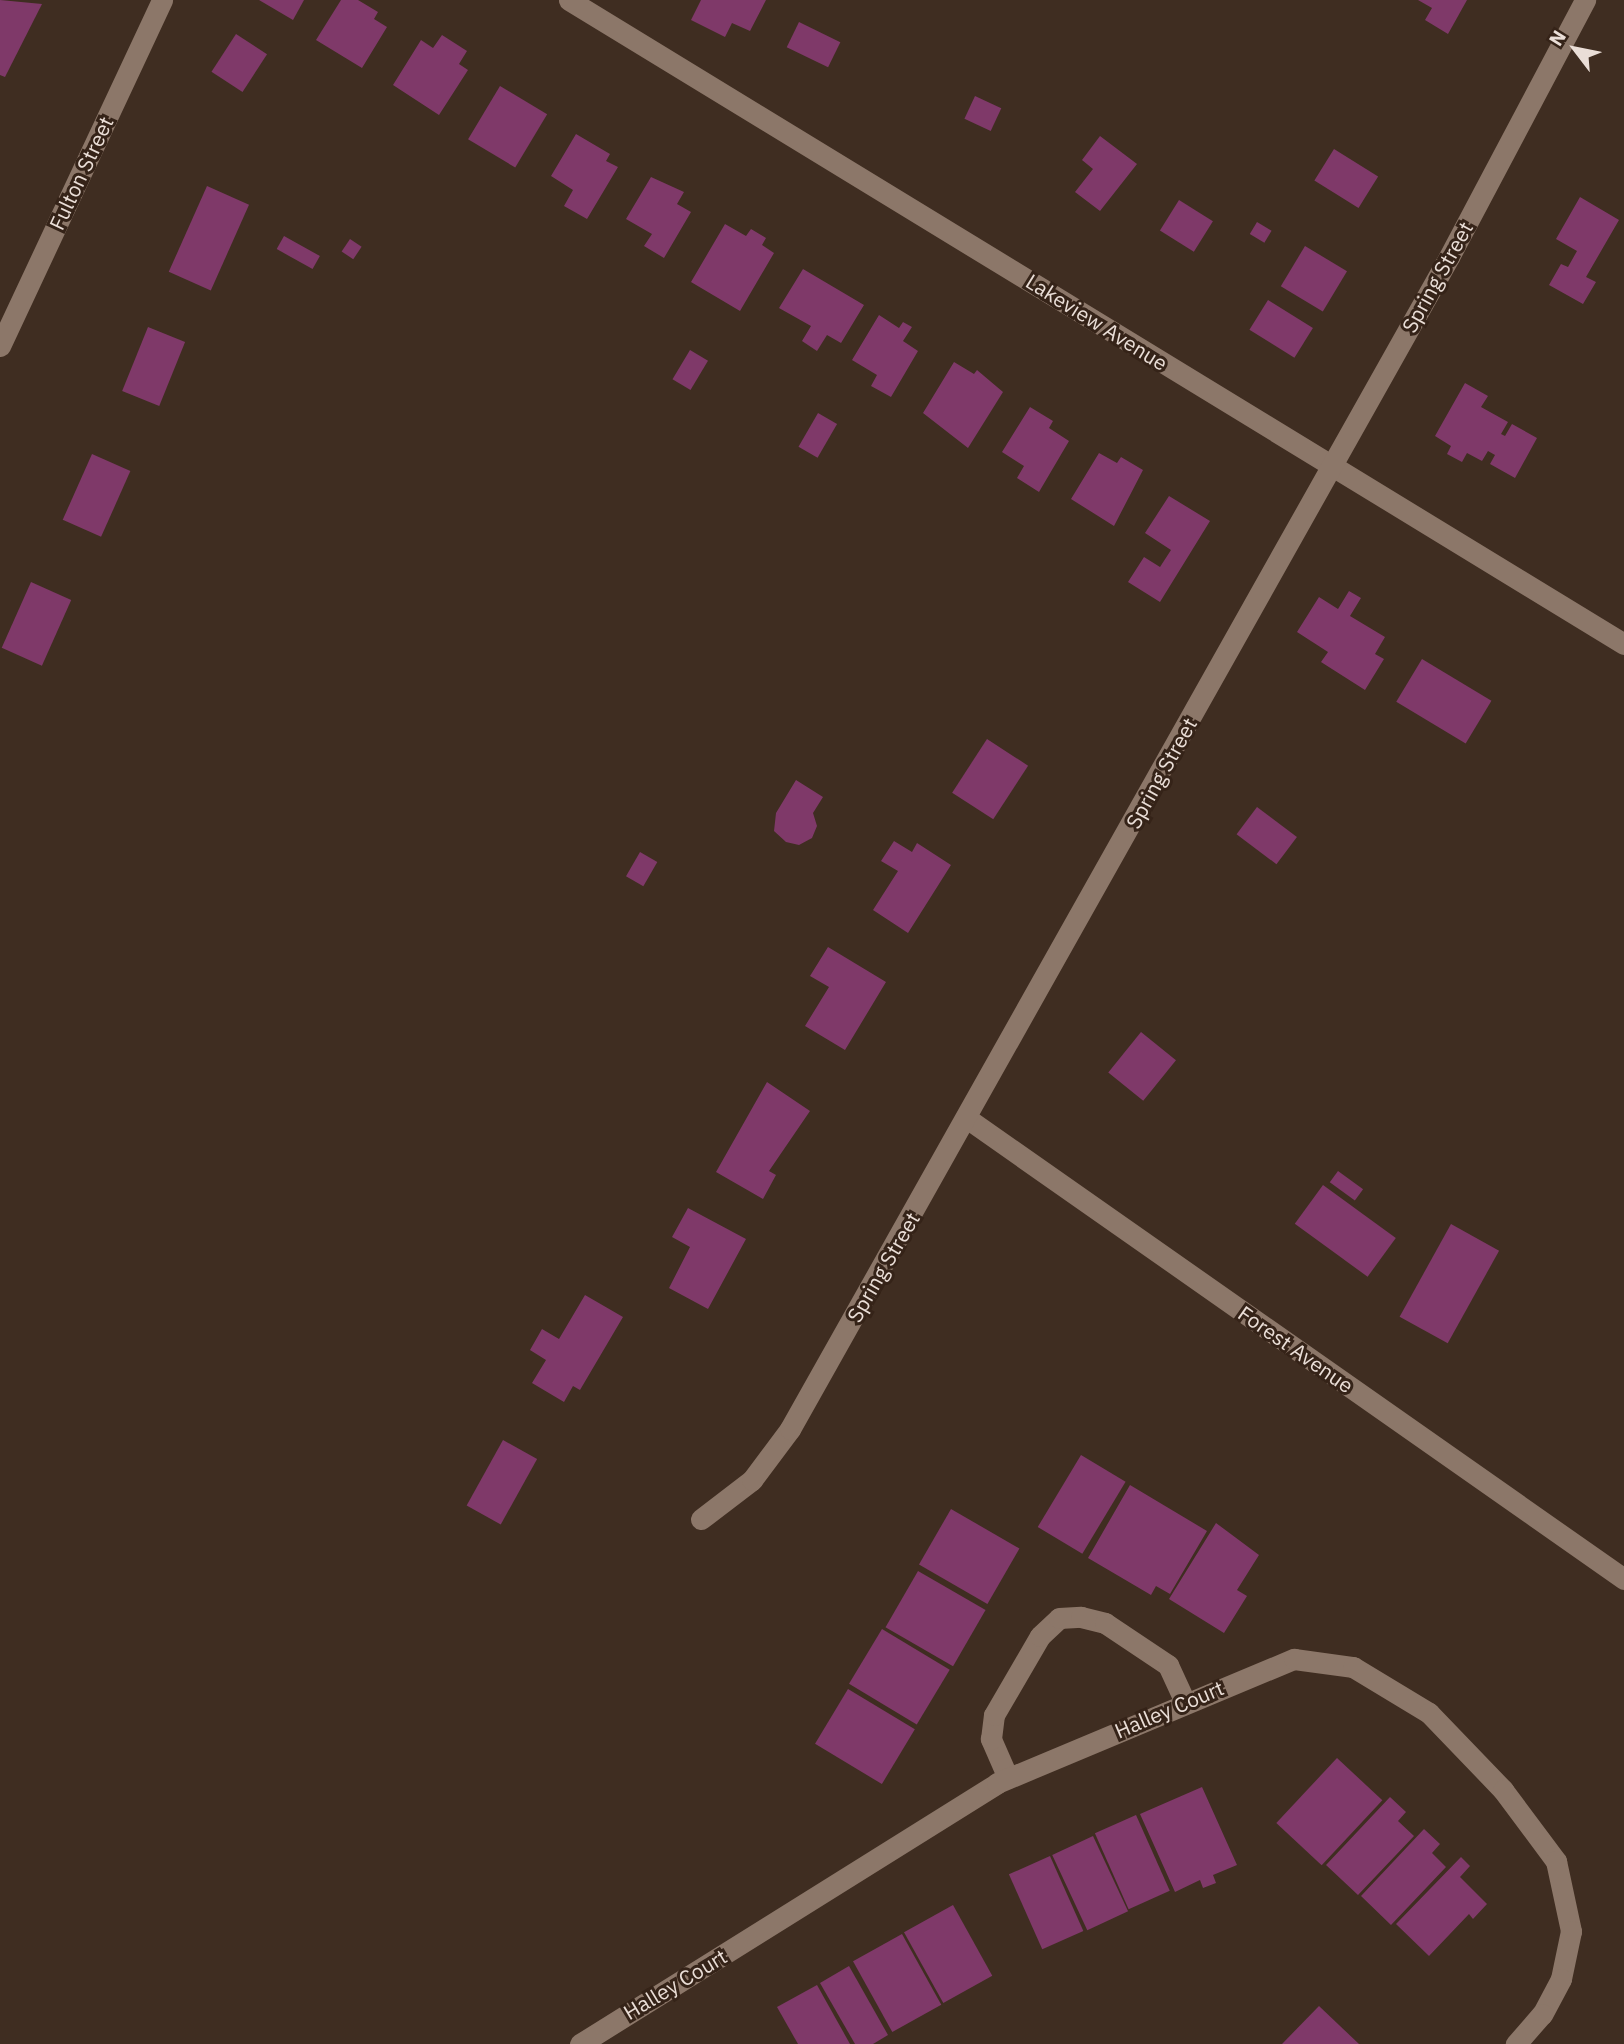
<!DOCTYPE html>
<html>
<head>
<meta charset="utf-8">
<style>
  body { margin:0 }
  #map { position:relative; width:1624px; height:2044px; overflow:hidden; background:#3f2d21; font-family:"IBM Plex Sans",sans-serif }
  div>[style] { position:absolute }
  .building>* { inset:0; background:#7f3969; transform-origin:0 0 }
  .lane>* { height:21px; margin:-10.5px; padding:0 10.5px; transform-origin:10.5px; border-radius:10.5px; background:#8c7769 }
  .street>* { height:21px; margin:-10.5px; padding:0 10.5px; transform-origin:10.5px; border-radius:10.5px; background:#8c7769 }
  span { translate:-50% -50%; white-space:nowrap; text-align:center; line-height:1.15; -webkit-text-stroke:6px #352318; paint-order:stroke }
  .street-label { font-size:21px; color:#eaded7 }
  .north { position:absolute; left:1540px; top:14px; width:70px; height:70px; -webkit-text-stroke:5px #352318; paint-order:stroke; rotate:302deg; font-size:19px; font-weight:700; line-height:28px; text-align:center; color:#eaded7 }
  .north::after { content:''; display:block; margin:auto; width:24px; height:32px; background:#eaded7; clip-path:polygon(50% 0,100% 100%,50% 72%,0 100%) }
</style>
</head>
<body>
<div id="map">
  <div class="building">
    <div style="clip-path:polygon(0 0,42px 4px,5px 77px,0 75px)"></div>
    <div style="clip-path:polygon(259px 0,304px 0,293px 20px)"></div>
    <div style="clip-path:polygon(341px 0,358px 0,378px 12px,374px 19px,387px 27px,362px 68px,316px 40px)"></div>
    <div style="clip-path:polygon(701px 0,766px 0,750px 31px,732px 23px,725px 37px,691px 20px)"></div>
    <div style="clip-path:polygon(1418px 0,1467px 0,1448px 34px,1425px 20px,1432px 8px)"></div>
    <div style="left:799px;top:22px;width:46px;height:28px;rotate:26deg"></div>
    <div style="left:236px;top:34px;width:37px;height:45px;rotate:33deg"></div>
    <div style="clip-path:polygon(442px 35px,467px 51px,459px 64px,468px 70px,439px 115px,393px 85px,421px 40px,433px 48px)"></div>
    <div style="left:500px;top:86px;width:55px;height:62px;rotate:31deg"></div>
    <div style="left:975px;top:96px;width:29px;height:25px;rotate:25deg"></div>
    <div style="clip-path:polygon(576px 134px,610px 154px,606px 161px,618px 167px,587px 219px,564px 206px,573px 190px,551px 176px)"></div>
    <div style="clip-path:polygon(1100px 136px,1137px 164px,1100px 211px,1075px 192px,1093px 169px,1082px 160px)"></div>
    <div style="left:1334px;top:149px;width:52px;height:37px;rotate:32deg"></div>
    <div style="clip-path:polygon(651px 177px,684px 192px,677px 204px,691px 212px,664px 258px,644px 246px,652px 234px,626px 219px)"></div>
    <div style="left:207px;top:186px;width:46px;height:94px;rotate:24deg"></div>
    <div style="clip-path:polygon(1580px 197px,1619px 220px,1586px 277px,1596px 282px,1583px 304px,1549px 285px,1561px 264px,1568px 267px,1577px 251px,1556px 239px)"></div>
    <div style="left:1179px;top:200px;width:40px;height:36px;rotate:32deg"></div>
    <div style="left:1257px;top:222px;width:17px;height:14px;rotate:31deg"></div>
    <div style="clip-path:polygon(725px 224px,746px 236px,751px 229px,766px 238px,762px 245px,774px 253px,740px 311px,691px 282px)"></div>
    <div style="left:284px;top:236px;width:41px;height:15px;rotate:29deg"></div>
    <div style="left:350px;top:239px;width:14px;height:15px;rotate:34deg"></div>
    <div style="left:1305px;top:246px;width:49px;height:47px;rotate:31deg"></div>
    <div style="clip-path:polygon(803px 269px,864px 305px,841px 343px,827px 335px,817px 351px,802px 341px,811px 326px,779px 308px)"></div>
    <div style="left:1268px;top:300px;width:53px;height:35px;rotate:32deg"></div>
    <div style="clip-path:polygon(879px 315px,899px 328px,903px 322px,912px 327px,903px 341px,918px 351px,891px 397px,871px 386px,877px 375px,852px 360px)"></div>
    <div style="left:148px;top:327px;width:40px;height:69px;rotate:22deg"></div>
    <div style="left:690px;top:350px;width:21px;height:34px;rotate:31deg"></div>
    <div style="clip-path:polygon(954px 362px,974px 374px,977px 370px,1003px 392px,968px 448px,923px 413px)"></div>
    <div style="clip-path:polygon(1465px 383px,1488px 396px,1481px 407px,1508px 422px,1501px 434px,1505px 436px,1512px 424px,1537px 438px,1515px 478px,1490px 464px,1495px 455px,1488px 451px,1482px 461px,1467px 453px,1462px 462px,1447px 454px,1451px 446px,1435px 436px)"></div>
    <div style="clip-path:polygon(1030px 407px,1053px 421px,1049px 428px,1069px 441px,1039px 492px,1017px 478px,1024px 466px,1002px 452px)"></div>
    <div style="left:818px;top:413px;width:22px;height:39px;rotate:30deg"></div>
    <div style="clip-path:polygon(1099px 453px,1117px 463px,1121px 457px,1143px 470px,1114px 526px,1071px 499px)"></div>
    <div style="left:92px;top:454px;width:42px;height:72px;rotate:24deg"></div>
    <div style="clip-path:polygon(1169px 496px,1210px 521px,1160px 602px,1128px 582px,1144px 557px,1160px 567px,1171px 550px,1145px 533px)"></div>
    <div style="left:31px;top:582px;width:44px;height:72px;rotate:24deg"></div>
    <div style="clip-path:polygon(1349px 591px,1361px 598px,1350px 616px,1385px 637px,1375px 654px,1384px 659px,1365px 690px,1321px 662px,1328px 652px,1297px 632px,1319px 597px,1338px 609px)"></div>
    <div style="left:1422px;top:659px;width:81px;height:50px;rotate:31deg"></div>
    <div style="left:987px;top:739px;width:49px;height:64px;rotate:33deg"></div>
    <div style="clip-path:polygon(796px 780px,823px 797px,813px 813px,817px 826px,812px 838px,799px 845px,786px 842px,774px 831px,776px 813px)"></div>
    <div style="left:1257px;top:807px;width:50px;height:34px;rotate:37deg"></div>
    <div style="clip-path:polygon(894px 841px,912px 852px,917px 843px,951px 865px,908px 933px,873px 910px,898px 871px,881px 861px)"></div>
    <div style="left:640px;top:852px;width:20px;height:28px;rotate:30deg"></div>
    <div style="clip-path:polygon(828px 947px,886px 982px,845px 1050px,805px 1026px,829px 987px,810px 976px)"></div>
    <div style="left:1141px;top:1032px;width:45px;height:52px;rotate:39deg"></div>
    <div style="clip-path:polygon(767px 1082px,810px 1111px,769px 1171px,776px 1175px,763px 1199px,716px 1172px)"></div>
    <div style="left:1338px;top:1171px;width:31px;height:14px;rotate:36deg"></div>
    <div style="left:1323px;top:1185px;width:90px;height:48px;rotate:36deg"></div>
    <div style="clip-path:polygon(688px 1208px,746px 1239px,708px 1309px,669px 1288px,690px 1247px,672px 1237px)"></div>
    <div style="left:1451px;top:1224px;width:55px;height:106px;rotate:29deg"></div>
    <div style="clip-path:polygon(585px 1295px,623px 1317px,580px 1390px,573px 1386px,564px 1402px,532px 1383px,546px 1360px,530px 1350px,542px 1329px,559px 1339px)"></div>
    <div style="left:503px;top:1440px;width:39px;height:75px;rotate:29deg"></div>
    <div style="left:1081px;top:1455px;width:52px;height:84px;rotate:31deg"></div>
    <div style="clip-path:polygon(1130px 1485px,1207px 1531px,1170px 1594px,1156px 1586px,1151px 1595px,1088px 1558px)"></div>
    <div style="left:951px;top:1509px;width:79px;height:64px;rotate:30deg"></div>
    <div style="clip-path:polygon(1216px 1523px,1259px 1555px,1237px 1590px,1247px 1596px,1224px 1633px,1169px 1599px)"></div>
    <div style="left:918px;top:1571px;width:78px;height:65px;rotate:30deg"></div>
    <div style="left:882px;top:1629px;width:79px;height:64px;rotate:31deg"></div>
    <div style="left:848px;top:1689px;width:78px;height:64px;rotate:31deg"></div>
    <div style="left:1337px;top:1758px;width:62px;height:89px;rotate:43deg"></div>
    <div style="clip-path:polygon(1202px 1787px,1237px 1865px,1213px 1875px,1216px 1883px,1203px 1888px,1200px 1880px,1175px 1892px,1140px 1814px)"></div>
    <div style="clip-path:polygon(1390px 1797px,1406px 1812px,1398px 1821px,1414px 1836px,1358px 1895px,1326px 1865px)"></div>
    <div style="left:1136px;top:1815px;width:83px;height:45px;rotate:66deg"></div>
    <div style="clip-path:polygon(1424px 1829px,1440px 1844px,1432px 1853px,1446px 1867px,1391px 1925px,1361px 1896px)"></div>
    <div style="left:1093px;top:1836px;width:83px;height:45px;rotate:65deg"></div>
    <div style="left:1050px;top:1856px;width:82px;height:45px;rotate:66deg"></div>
    <div style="clip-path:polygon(1461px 1857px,1470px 1866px,1460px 1877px,1487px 1904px,1473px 1919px,1469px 1914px,1429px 1956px,1396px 1924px)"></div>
    <div style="left:953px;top:1905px;width:81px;height:56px;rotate:61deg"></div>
    <div style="left:902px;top:1934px;width:81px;height:56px;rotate:61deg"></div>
    <div style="clip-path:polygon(849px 1966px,888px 2035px,873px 2044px,855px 2044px,820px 1983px)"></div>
    <div style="clip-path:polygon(817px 1985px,850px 2044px,798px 2044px,777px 2007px)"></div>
    <div style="clip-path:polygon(1319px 2006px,1359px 2044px,1282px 2044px)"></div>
  </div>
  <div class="lane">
    <div style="left:1008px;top:1778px;width:43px;rotate:-113.6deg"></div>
    <div style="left:991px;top:1739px;width:24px;rotate:-83deg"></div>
    <div style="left:994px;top:1715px;width:91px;rotate:-59.8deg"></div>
    <div style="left:1040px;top:1636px;width:26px;rotate:-43deg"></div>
    <div style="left:1059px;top:1618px;width:22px;rotate:-3deg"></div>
    <div style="left:1081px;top:1617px;width:25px;rotate:14deg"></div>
    <div style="left:1105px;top:1623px;width:76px;rotate:33.7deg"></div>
    <div style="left:1168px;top:1665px;width:41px;rotate:65.3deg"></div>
  </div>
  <div class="street">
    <div style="left:569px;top:0;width:1236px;rotate:31.4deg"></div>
    <div style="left:0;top:346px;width:382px;rotate:-64.9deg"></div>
    <div style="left:968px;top:1119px;width:801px;rotate:35.04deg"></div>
    <div style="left:701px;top:1519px;width:64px;rotate:-37.4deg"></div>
    <div style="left:752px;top:1480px;width:64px;rotate:-53.3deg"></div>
    <div style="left:790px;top:1429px;width:1345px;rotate:-60.65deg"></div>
    <div style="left:1449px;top:257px;width:291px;rotate:-62.1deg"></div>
    <div style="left:580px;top:2044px;width:492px;rotate:-32deg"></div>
    <div style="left:997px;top:1783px;width:322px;rotate:-22.7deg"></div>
    <div style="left:1294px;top:1659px;width:60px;rotate:7.7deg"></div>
    <div style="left:1353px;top:1667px;width:89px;rotate:31.2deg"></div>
    <div style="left:1429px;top:1713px;width:107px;rotate:46.1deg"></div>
    <div style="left:1503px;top:1790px;width:89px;rotate:53.3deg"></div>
    <div style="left:1556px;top:1861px;width:72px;rotate:77.9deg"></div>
    <div style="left:1571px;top:1931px;width:49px;rotate:101.8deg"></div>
    <div style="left:1561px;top:1979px;width:40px;rotate:118deg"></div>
    <div style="left:1542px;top:2014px;width:40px;rotate:131deg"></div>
  </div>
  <div class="street-label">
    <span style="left:81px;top:173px;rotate:-65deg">Fulton Street</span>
    <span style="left:1437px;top:277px;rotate:-61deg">Spring Street</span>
    <span style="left:1097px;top:322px;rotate:32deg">Lakeview Avenue</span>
    <span style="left:1161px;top:773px;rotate:-61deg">Spring Street</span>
    <span style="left:883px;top:1267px;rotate:-60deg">Spring Street</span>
    <span style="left:1296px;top:1349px;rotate:35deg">Forest Avenue</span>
    <span style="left:1169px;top:1709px;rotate:-23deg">Halley Court</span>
    <span style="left:675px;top:1984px;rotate:-31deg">Halley Court</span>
  </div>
  <div class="north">N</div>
</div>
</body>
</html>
